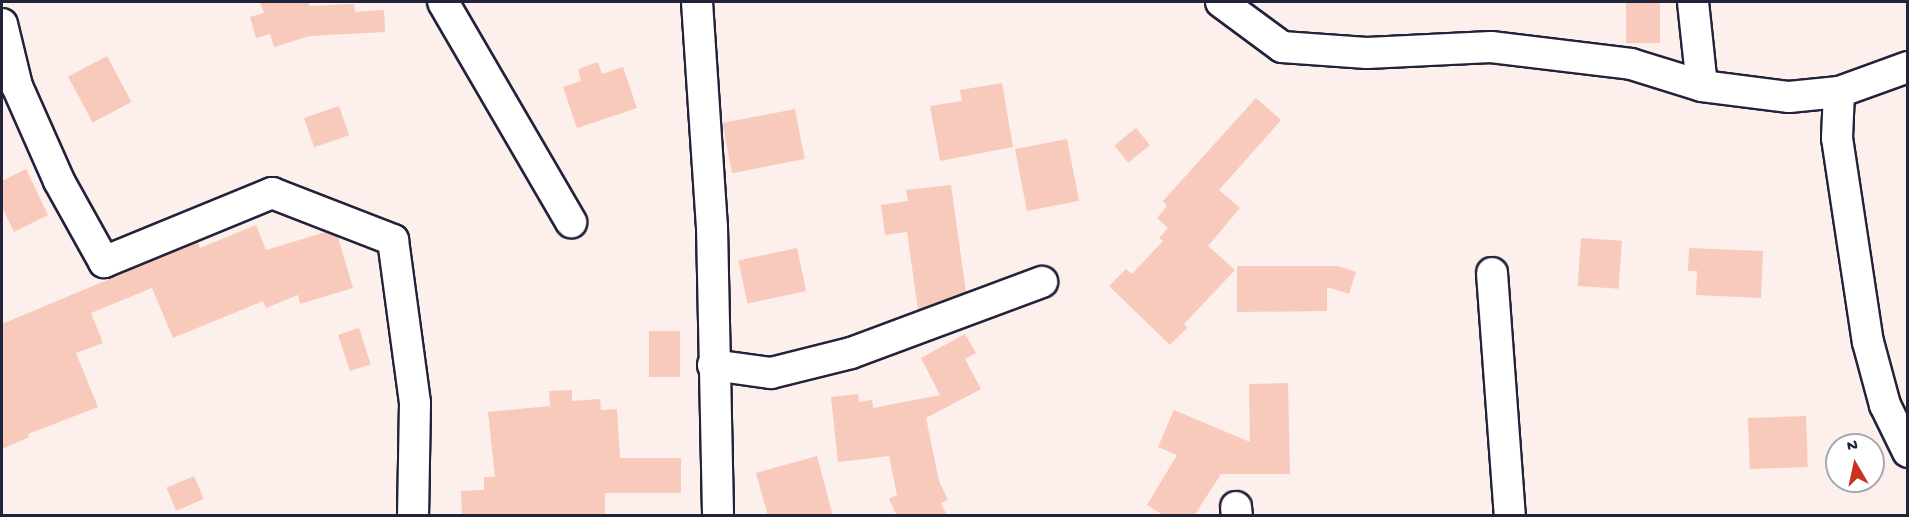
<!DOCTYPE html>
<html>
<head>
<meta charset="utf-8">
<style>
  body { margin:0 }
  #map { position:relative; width:1909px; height:517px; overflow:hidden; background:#fdefeb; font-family:"Gochi Hand",sans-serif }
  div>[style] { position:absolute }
  .building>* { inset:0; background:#f7cabb; transform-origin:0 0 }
  .roads { filter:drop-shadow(2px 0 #22223b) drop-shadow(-2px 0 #22223b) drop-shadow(0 2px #22223b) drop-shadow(0 -2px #22223b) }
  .minor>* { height:30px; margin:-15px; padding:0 15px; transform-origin:15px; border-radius:15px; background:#fff }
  span { translate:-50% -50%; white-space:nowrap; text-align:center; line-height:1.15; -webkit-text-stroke:4.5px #fff; paint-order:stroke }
  .frame { position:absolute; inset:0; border:3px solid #22223b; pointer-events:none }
  .north { position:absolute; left:1825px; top:433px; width:60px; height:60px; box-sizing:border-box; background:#fff; border:2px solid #a7a7b1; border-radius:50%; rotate:351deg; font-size:16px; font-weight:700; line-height:24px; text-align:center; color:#22223b }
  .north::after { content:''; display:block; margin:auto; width:21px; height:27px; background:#c8321e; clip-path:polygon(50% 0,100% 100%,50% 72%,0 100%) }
</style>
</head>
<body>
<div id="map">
  <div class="building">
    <div style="clip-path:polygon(260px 2px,308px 2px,310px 6px,354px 4px,355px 12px,384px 10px,385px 32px,310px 36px,274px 47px,270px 34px,256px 38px,250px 17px,264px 13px)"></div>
    <div style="left:1626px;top:2px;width:34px;height:41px"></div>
    <div style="left:107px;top:56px;width:52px;height:44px;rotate:62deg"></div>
    <div style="clip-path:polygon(598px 62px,602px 74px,623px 67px,637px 108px,577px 128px,563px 87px,581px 81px,578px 69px)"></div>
    <div style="clip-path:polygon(1002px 83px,1013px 147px,940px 161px,930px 106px,962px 101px,960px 90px)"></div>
    <div style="clip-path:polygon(1256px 98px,1281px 120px,1219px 190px,1240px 208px,1208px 246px,1235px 270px,1184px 324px,1187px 328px,1170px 345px,1109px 286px,1126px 269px,1132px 274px,1163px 241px,1159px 238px,1168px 228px,1157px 218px,1167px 206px,1163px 201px)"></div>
    <div style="left:339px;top:106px;width:31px;height:37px;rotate:71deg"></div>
    <div style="left:795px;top:109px;width:51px;height:74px;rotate:79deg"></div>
    <div style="left:1136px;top:128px;width:22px;height:28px;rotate:51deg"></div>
    <div style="left:1067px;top:139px;width:63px;height:53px;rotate:79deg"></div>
    <div style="clip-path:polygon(26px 169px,48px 215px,14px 232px,2px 207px,2px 181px)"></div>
    <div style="clip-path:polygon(951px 185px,966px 292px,918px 310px,907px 232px,885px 235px,881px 205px,908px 201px,906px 190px)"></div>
    <div style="clip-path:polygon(256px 225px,266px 250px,326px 232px,338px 237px,353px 288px,300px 304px,298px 295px,266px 308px,263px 301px,173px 338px,152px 288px,91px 313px,103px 343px,76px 353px,98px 407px,28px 434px,29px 437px,2px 449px,2px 324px,198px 242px,200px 248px)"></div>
    <div style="left:1581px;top:238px;width:41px;height:48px;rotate:4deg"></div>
    <div style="left:797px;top:248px;width:44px;height:60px;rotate:78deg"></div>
    <div style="clip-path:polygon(1689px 248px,1763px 251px,1761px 298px,1696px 295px,1697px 271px,1688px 271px)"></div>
    <div style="clip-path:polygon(1237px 266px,1338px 266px,1356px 272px,1349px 294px,1327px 287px,1327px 311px,1237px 312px)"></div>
    <div style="left:359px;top:328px;width:38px;height:22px;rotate:72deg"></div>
    <div style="left:649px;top:331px;width:31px;height:46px"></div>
    <div style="clip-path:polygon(965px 334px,976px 353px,965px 359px,981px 389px,926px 418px,939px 481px,948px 500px,941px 503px,947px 516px,897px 516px,889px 499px,897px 495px,889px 456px,838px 462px,831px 397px,858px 394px,859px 402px,872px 400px,873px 408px,940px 395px,921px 358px)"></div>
    <div style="clip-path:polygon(1288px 383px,1290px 474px,1221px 474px,1194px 516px,1165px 516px,1147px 505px,1177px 455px,1158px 447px,1174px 410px,1250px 442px,1249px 384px)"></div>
    <div style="clip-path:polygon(572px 390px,572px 401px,600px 399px,601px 410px,617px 409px,620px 458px,681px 458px,681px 493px,605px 493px,605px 516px,462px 516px,461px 491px,484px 490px,484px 477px,495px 477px,488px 412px,550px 406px,549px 391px)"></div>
    <div style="left:1806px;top:416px;width:51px;height:58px;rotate:88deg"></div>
    <div style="clip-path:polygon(817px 456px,833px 516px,768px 516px,756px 473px)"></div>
    <div style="left:194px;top:476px;width:25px;height:30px;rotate:67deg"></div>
  </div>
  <div class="roads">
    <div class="minor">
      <div style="left:443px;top:2px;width:255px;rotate:59.8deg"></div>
      <div style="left:697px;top:2px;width:225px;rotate:86.2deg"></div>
      <div style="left:712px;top:227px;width:289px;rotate:88.8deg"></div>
      <div style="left:1221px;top:2px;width:76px;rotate:36.4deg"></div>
      <div style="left:1282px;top:47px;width:85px;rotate:4deg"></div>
      <div style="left:1367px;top:53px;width:124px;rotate:-2.8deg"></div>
      <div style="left:1491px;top:47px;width:141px;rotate:6.9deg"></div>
      <div style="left:1631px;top:64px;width:74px;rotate:17.2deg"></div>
      <div style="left:1702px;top:86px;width:88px;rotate:7.2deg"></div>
      <div style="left:1789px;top:97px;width:50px;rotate:-5.7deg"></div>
      <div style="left:1839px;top:92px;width:73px;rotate:-19.9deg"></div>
      <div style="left:1693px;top:2px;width:84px;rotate:83.9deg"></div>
      <div style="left:2px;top:24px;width:64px;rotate:76.4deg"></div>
      <div style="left:17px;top:86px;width:104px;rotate:66.1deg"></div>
      <div style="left:59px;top:181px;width:93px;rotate:60.9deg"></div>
      <div style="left:104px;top:262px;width:182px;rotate:-22.3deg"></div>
      <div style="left:272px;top:193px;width:130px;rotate:21.2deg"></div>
      <div style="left:393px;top:240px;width:164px;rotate:82.3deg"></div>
      <div style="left:415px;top:403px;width:113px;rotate:91deg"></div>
      <div style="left:1839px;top:92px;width:46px;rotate:92.5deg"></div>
      <div style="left:1837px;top:138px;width:206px;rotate:81.4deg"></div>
      <div style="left:1868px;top:342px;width:65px;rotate:74.9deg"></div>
      <div style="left:1885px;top:405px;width:52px;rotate:63.9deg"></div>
      <div style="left:1492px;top:273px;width:244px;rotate:85.8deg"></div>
      <div style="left:713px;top:365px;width:59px;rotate:7.9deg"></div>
      <div style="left:771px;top:373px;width:82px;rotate:-14deg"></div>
      <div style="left:851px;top:353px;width:204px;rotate:-20.4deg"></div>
      <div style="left:1236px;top:507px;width:9px;rotate:84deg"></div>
    </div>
  </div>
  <div class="frame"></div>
  <div class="north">N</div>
</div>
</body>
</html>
